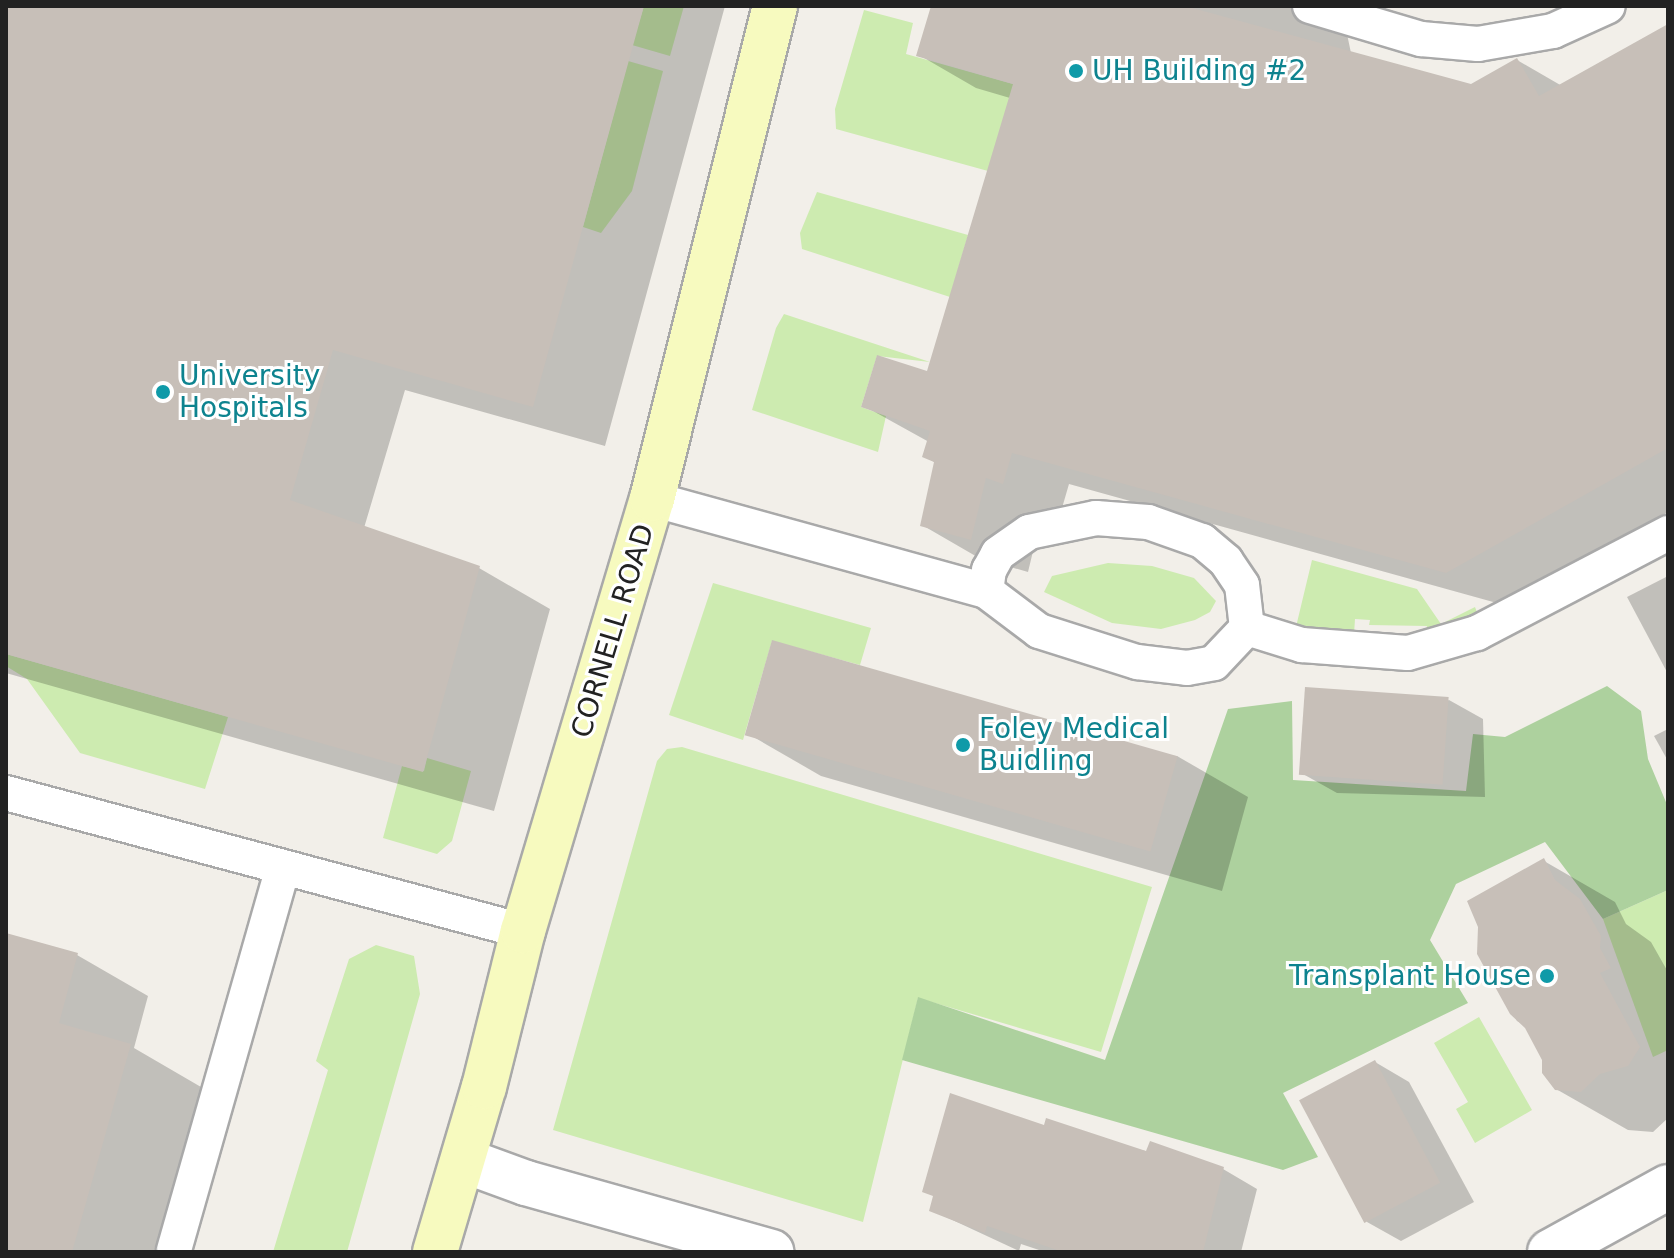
<!DOCTYPE html>
<html>
<head>
<meta charset="utf-8">
<style>
  body { margin:0 }
  #map { position:relative; width:1674px; height:1258px; overflow:hidden; background:#f2efe9; font-family:"DejaVu Sans",sans-serif }
  div>[style] { position:absolute }
  .grass>* { inset:0; background:#cdebb0 }
  .forest>* { inset:0; background:#add19e }
  .shadow>* { inset:0; background:#0003 }
  .building>* { inset:0; background:#c7bfb8; transform-origin:0 0 }
  .roads { filter:drop-shadow(2px 0 #a9a9a9) drop-shadow(-2px 0 #a9a9a9) drop-shadow(0 2px #a9a9a9) drop-shadow(0 -2px #a9a9a9) }
  .lane>* { height:34px; margin:-17px; padding:0 17px; transform-origin:17px; border-radius:17px; background:#fff }
  .street>* { height:44px; margin:-22px; padding:0 22px; transform-origin:22px; border-radius:22px; background:#fff }
  .secondary>* { height:44px; margin:-22px; padding:0 22px; transform-origin:22px; border-radius:22px; background:#f7fabf }
  .dots>* { width:22px; height:22px; translate:-50% -50%; box-sizing:border-box; border:4px solid #fff; border-radius:50% }
  span { translate:-50% -50%; white-space:nowrap; text-align:center; line-height:1.15; -webkit-text-stroke:6px #fff; paint-order:stroke }
  .culture-label { font-size:28px; color:#0d838f }
  .left { translate:0 -50%; text-align:left }
  .right { translate:-100% -50%; text-align:right }
  .street-label { font-size:28px; color:#222 }
  .frame { position:absolute; inset:0; border:8px solid #222; pointer-events:none }
</style>
</head>
<body>
<div id="map">
  <div class="grass">
    <div style="clip-path:polygon(644px 6px,684px 6px,670px 56px,632px 45px)"></div>
    <div style="clip-path:polygon(864px 10px,913px 23px,906px 54px,1169px 128px,988px 171px,836px 129px,835px 109px)"></div>
    <div style="clip-path:polygon(628px 61px,663px 71px,632px 191px,601px 233px,583px 227px)"></div>
    <div style="clip-path:polygon(817px 192px,968px 235px,950px 297px,802px 249px,800px 233px)"></div>
    <div style="clip-path:polygon(784px 314px,930px 362px,877px 356px,861px 407px,886px 416px,878px 452px,752px 410px,776px 328px)"></div>
    <div style="clip-path:polygon(1312px 560px,1417px 589px,1441px 624px,1475px 607px,1478px 615px,1425px 639px,1427px 626px,1369px 625px,1370px 620px,1355px 619px,1354px 634px,1295px 631px)"></div>
    <div style="clip-path:polygon(1108px 563px,1152px 566px,1194px 578px,1216px 601px,1210px 612px,1195px 620px,1161px 629px,1112px 623px,1044px 592px,1052px 576px)"></div>
    <div style="clip-path:polygon(713px 583px,871px 628px,860px 665px,772px 641px,743px 740px,669px 715px)"></div>
    <div style="clip-path:polygon(6px 654px,228px 717px,205px 789px,80px 753px,27px 679px,6px 666px)"></div>
    <div style="clip-path:polygon(682px 747px,1152px 887px,1101px 1052px,918px 998px,863px 1222px,553px 1130px,657px 761px,667px 749px)"></div>
    <div style="clip-path:polygon(427px 758px,471px 771px,452px 841px,437px 854px,383px 838px,402px 766px,424px 771px)"></div>
    <div style="clip-path:polygon(1668px 890px,1668px 1050px,1653px 1057px,1603px 919px)"></div>
    <div style="clip-path:polygon(376px 945px,414px 956px,420px 994px,347px 1252px,273px 1252px,328px 1070px,316px 1061px,349px 959px)"></div>
    <div style="clip-path:polygon(1479px 1017px,1532px 1110px,1475px 1143px,1456px 1109px,1468px 1102px,1434px 1043px)"></div>
  </div>
  <div class="forest">
    <div style="clip-path:polygon(1607px 686px,1641px 711px,1648px 759px,1668px 807px,1668px 890px,1603px 919px,1545px 842px,1456px 884px,1430px 940px,1468px 1003px,1283px 1093px,1318px 1157px,1283px 1170px,902px 1060px,918px 997px,1105px 1060px,1228px 709px,1292px 701px,1293px 780px,1466px 791px,1473px 734px,1505px 737px)"></div>
  </div>
  <div class="shadow">
    <div style="clip-path:polygon(6px 6px,725px 6px,605px 446px,405px 390px,364px 528px,479px 568px,550px 609px,494px 811px,6px 673px)"></div>
    <div style="clip-path:polygon(933px 6px,1376px 6px,1373px 19px,1347px 34px,1351px 53px,1471px 86px,1517px 60px,1562px 86px,1668px 26px,1668px 512px,1504px 605px,1069px 484px,1060px 515px,1043px 510px,1028px 572px,979px 558px,922px 525px,936px 463px,924px 456px,929px 442px,864px 406px,928px 374px,1010px 98px,976px 88px,919px 55px)"></div>
    <div style="clip-path:polygon(1668px 576px,1668px 674px,1627px 597px)"></div>
    <div style="clip-path:polygon(1449px 700px,1483px 719px,1485px 797px,1337px 793px,1303px 774px)"></div>
    <div style="clip-path:polygon(1668px 729px,1668px 761px,1654px 736px)"></div>
    <div style="clip-path:polygon(750px 735px,1177px 756px,1248px 797px,1222px 891px,821px 776px)"></div>
    <div style="clip-path:polygon(1544px 861px,1615px 902px,1626px 924px,1651px 942px,1668px 972px,1668px 1118px,1653px 1132px,1628px 1130px,1556px 1089px,1527px 1026px,1517px 1021px,1479px 953px)"></div>
    <div style="clip-path:polygon(6px 935px,77px 955px,148px 996px,134px 1048px,201px 1087px,155px 1252px,6px 1252px)"></div>
    <div style="clip-path:polygon(1375px 1062px,1409px 1082px,1474px 1202px,1401px 1241px,1367px 1222px)"></div>
    <div style="clip-path:polygon(1046px 1128px,1223px 1169px,1257px 1189px,1241px 1252px,1045px 1252px,1021px 1244px,1019px 1251px,931px 1210px)"></div>
  </div>
  <div class="building">
    <div style="clip-path:polygon(6px 6px,644px 6px,533px 407px,333px 350px,290px 500px,480px 566px,423px 772px,6px 654px)"></div>
    <div style="clip-path:polygon(931px 6px,1185px 6px,1471px 84px,1517px 58px,1539px 96px,1668px 24px,1668px 448px,1446px 573px,1012px 453px,1003px 484px,986px 478px,971px 540px,920px 526px,934px 462px,922px 457px,930px 431px,861px 407px,877px 355px,927px 371px,1013px 84px,916px 56px)"></div>
    <div style="left:772px;top:640px;width:422px;height:99px;rotate:16deg"></div>
    <div style="left:1305px;top:687px;width:144px;height:88px;rotate:4deg"></div>
    <div style="clip-path:polygon(1544px 858px,1555px 880px,1580px 899px,1601px 936px,1600px 948px,1611px 968px,1600px 973px,1640px 1047px,1628px 1066px,1600px 1074px,1581px 1092px,1555px 1090px,1542px 1073px,1542px 1060px,1525px 1028px,1510px 1014px,1477px 954px,1478px 927px,1467px 901px)"></div>
    <div style="clip-path:polygon(6px 933px,78px 953px,59px 1023px,131px 1044px,72px 1252px,6px 1252px)"></div>
    <div style="left:1375px;top:1060px;width:139px;height:86px;rotate:62deg"></div>
    <div style="clip-path:polygon(950px 1093px,1044px 1125px,1046px 1118px,1146px 1151px,1150px 1141px,1224px 1167px,1203px 1252px,1063px 1252px,987px 1226px,985px 1233px,929px 1211px,933px 1196px,922px 1192px)"></div>
  </div>
  <div class="roads">
    <div class="lane">
      <div style="left:1310px;top:6px;width:116px;rotate:16.6deg"></div>
      <div style="left:1421px;top:39px;width:57px;rotate:5deg"></div>
      <div style="left:1478px;top:44px;width:76px;rotate:-9.8deg"></div>
      <div style="left:1553px;top:31px;width:60px;rotate:-24.4deg"></div>
      <div style="left:652px;top:499px;width:346px;rotate:15.4deg"></div>
      <div style="left:986px;top:591px;width:66px;rotate:37deg"></div>
      <div style="left:1039px;top:631px;width:103px;rotate:17.6deg"></div>
      <div style="left:1137px;top:662px;width:50px;rotate:6.8deg"></div>
      <div style="left:1187px;top:668px;width:27px;rotate:-10deg"></div>
      <div style="left:1214px;top:663px;width:48px;rotate:-46.7deg"></div>
      <div style="left:1247px;top:628px;width:43px;rotate:-96.6deg"></div>
      <div style="left:1242px;top:585px;width:29px;rotate:-124deg"></div>
      <div style="left:1226px;top:561px;width:31px;rotate:-140deg"></div>
      <div style="left:1202px;top:541px;width:57px;rotate:-160.6deg"></div>
      <div style="left:1148px;top:522px;width:52px;rotate:-175.6deg"></div>
      <div style="left:1096px;top:518px;width:68px;rotate:168.2deg"></div>
      <div style="left:1029px;top:532px;width:38px;rotate:145deg"></div>
      <div style="left:998px;top:554px;width:18px;rotate:119deg"></div>
      <div style="left:989px;top:570px;width:21px;rotate:98deg"></div>
      <div style="left:1247px;top:628px;width:58px;rotate:17.2deg"></div>
      <div style="left:1302px;top:645px;width:106px;rotate:4.3deg"></div>
      <div style="left:1408px;top:653px;width:72px;rotate:-16.2deg"></div>
      <div style="left:1477px;top:633px;width:216px;rotate:-27.6deg"></div>
      <div style="left:6px;top:793px;width:535px;rotate:14.95deg"></div>
      <div style="left:174px;top:1250px;width:398px;rotate:-74.1deg"></div>
    </div>
    <div class="street">
      <div style="left:463px;top:1160px;width:67px;rotate:20.1deg"></div>
      <div style="left:526px;top:1183px;width:255px;rotate:15.7deg"></div>
      <div style="left:1550px;top:1252px;width:135px;rotate:-28.8deg"></div>
    </div>
    <div class="secondary">
      <div style="left:435px;top:1252px;width:172px;rotate:-73.5deg"></div>
      <div style="left:484px;top:1087px;width:161px;rotate:-76deg"></div>
      <div style="left:523px;top:931px;width:451px;rotate:-73.4deg"></div>
      <div style="left:652px;top:499px;width:508px;rotate:-75.99deg"></div>
    </div>
  </div>
  <div class="dots">
    <div style="left:1076px;top:71px;background:#0f9aa8"></div>
    <div style="left:163px;top:392px;background:#0f9aa8"></div>
    <div style="left:963px;top:745px;background:#0f9aa8"></div>
    <div style="left:1547px;top:976px;background:#0f9aa8"></div>
  </div>
  <div class="culture-label">
    <span class="left" style="left:1092px;top:71px">UH Building #2</span>
    <span class="left" style="left:179px;top:392px">University<br>Hospitals</span>
    <span class="left" style="left:979px;top:745px">Foley Medical<br>Buidling</span>
    <span class="right" style="left:1531px;top:976px">Transplant House</span>
  </div>
  <div class="street-label">
    <span style="left:613px;top:631px;rotate:-73deg">CORNELL ROAD</span>
  </div>
  <div class="frame"></div>
</div>
</body>
</html>
